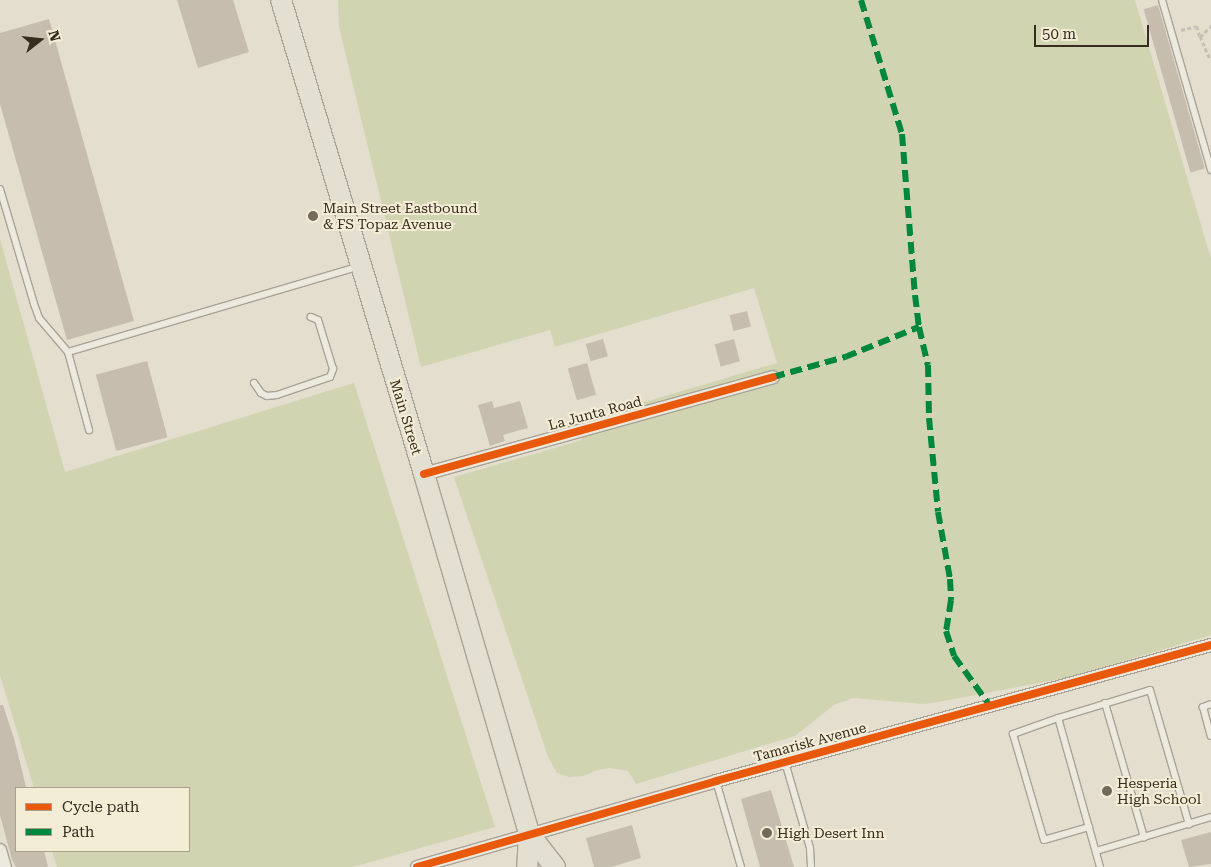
<!DOCTYPE html>
<html>
<head>
<meta charset="utf-8">
<style>
  body { margin:0 }
  #map { position:relative; width:1211px; height:867px; overflow:hidden; background:#e4dece; font-family:"Roboto Serif",serif }
  div>[style] { position:absolute }
  .green>* { inset:0; background:#d1d4b1 }
  .building>* { inset:0; background:#c7bdaf; transform-origin:0 0 }
  .path>* { height:2.5px; margin-top:-1.25px; transform-origin:0; background:repeating-linear-gradient(90deg,#c5c0b6 0 4px,transparent 0 6.5px) }
  .roads { filter:drop-shadow(1px 0 #a9a397) drop-shadow(-1px 0 #a9a397) drop-shadow(0 1px #a9a397) drop-shadow(0 -1px #a9a397) }
  .service>* { height:6px; margin:-3px; padding:0 3px; transform-origin:3px; border-radius:3px; background:#ece9df }
  .minor>* { height:12px; margin:-6px; padding:0 6px; transform-origin:6px; border-radius:6px; background:#ece9df }
  .primary>* { height:20px; margin:-10px; padding:0 10px; transform-origin:10px; border-radius:10px; background:#e3dfd1 }
  .quiet>* { height:6px; margin-top:-3px; transform-origin:0; background:repeating-linear-gradient(90deg,#00873e 0 12px,transparent 0 18px) }
  .cycleway>* { height:8px; margin:-4px; padding:0 4px; transform-origin:4px; border-radius:4px; background:#e8590c }
  .dots>* { width:14px; height:14px; translate:-50% -50%; box-sizing:border-box; border:2px solid #f4edd5; border-radius:50% }
  span { translate:-50% -50%; white-space:nowrap; text-align:center; line-height:1.15; -webkit-text-stroke:4px #f4edd5; paint-order:stroke }
  .poi-label { font-size:14px; color:#382c1f }
  .left { translate:0 -50%; text-align:left }
  .street-label { font-size:14px; color:#382c1f }
  .legend { position:absolute; left:15px; top:787px; width:175px; height:65px; box-sizing:border-box; background:#f4edd5; border:1px solid #a9a08c; margin:0; padding:6px 9px; list-style:none; font-size:15px; color:#382c1f }
  .legend li { display:flex; align-items:center; gap:10px; height:25px }
  .legend b { width:25px; border:1px solid #a9a08c }
  .north { position:absolute; left:15px; top:15px; width:50px; height:50px; -webkit-text-stroke:4px #f4edd5; paint-order:stroke; rotate:74deg; font-size:14px; font-weight:700; line-height:20px; text-align:center; color:#382c1f }
  .north::after { content:''; display:block; margin:auto; width:18px; height:22px; background:#382c1f; clip-path:polygon(50% 0,100% 100%,50% 72%,0 100%) }
  .scale { position:absolute; left:1034px; top:25px; width:115px; height:22px; box-sizing:border-box; border:2px solid #382c1f; border-top:0; padding-left:6px; font-size:15px; line-height:18px; white-space:nowrap; color:#382c1f; -webkit-text-stroke:4px #f4edd5; paint-order:stroke }
</style>
</head>
<body>
<div id="map">
  <div class="green">
    <div style="clip-path:polygon(1135px 0,1211px 259px,1211px 635px,1071px 677px,933px 703px,924px 704px,853px 698px,834px 705px,795px 736px,636px 784px,628px 771px,609px 768px,598px 770px,583px 776px,569px 777px,557px 773px,548px 757px,454px 477px,582px 440px,577px 422px,777px 363px,754px 288px,555px 347px,550px 330px,421px 367px,339px 27px,338px 0)"></div>
    <div style="clip-path:polygon(0 239px,65px 472px,354px 383px,495px 827px,353px 867px,57px 867px,52px 851px,189px 851px,189px 788px,34px 788px,0 675px)"></div>
  </div>
  <div class="building">
    <div style="clip-path:polygon(177px 0,233px 0,249px 52px,198px 68px)"></div>
    <div style="left:1158px;top:5px;width:170px;height:15px;rotate:74deg"></div>
    <div style="clip-path:polygon(49px 19px,134px 321px,67px 340px,0 104px,0 33px)"></div>
    <div style="left:747px;top:311px;width:16px;height:18px;rotate:76deg"></div>
    <div style="left:603px;top:339px;width:18px;height:18px;rotate:74deg"></div>
    <div style="left:734px;top:339px;width:23px;height:20px;rotate:75deg"></div>
    <div style="left:147px;top:361px;width:79px;height:53px;rotate:75deg"></div>
    <div style="left:587px;top:363px;width:33px;height:20px;rotate:74deg"></div>
    <div style="clip-path:polygon(492px 401px,494px 408px,520px 401px,528px 428px,503px 435px,505px 441px,490px 446px,478px 405px)"></div>
    <div style="clip-path:polygon(0 705px,3px 705px,15px 742px,26px 787px,16px 788px,16px 851px,44px 851px,48px 867px,16px 867px,12px 860px,0 815px)"></div>
    <div style="clip-path:polygon(771px 790px,794px 867px,760px 867px,741px 799px)"></div>
    <div style="clip-path:polygon(632px 825px,641px 858px,611px 867px,594px 867px,586px 838px)"></div>
    <div style="clip-path:polygon(1211px 832px,1211px 864px,1189px 867px,1181px 840px)"></div>
  </div>
  <div class="path">
    <div style="left:1181px;top:30px;width:16px;rotate:-14deg"></div>
    <div style="left:1197px;top:26px;width:11px;rotate:75deg"></div>
    <div style="left:1209px;top:58px;width:23px;rotate:-113deg"></div>
    <div style="left:1200px;top:37px;width:16px;rotate:-45deg"></div>
  </div>
  <div class="roads">
    <div class="service">
      <div style="left:1162px;top:0;width:177px;rotate:73.9deg"></div>
      <div style="left:0;top:189px;width:120px;rotate:73.5deg"></div>
      <div style="left:34px;top:304px;width:15px;rotate:70deg"></div>
      <div style="left:39px;top:318px;width:45px;rotate:49.5deg"></div>
      <div style="left:68px;top:352px;width:81px;rotate:74.9deg"></div>
      <div style="left:68px;top:352px;width:304px;rotate:-16.4deg"></div>
      <div style="left:254px;top:383px;width:12px;rotate:55deg"></div>
      <div style="left:261px;top:393px;width:7px;rotate:27deg"></div>
      <div style="left:267px;top:396px;width:10px;rotate:-6deg"></div>
      <div style="left:277px;top:395px;width:56px;rotate:-18.8deg"></div>
      <div style="left:330px;top:377px;width:9px;rotate:-69deg"></div>
      <div style="left:333px;top:369px;width:51px;rotate:-107deg"></div>
      <div style="left:318px;top:320px;width:8px;rotate:-157deg"></div>
      <div style="left:1105px;top:703px;width:140px;rotate:73.8deg"></div>
      <div style="left:1211px;top:704px;width:9px;rotate:159deg"></div>
      <div style="left:1203px;top:707px;width:30px;rotate:75deg"></div>
      <div style="left:1058px;top:718px;width:48px;rotate:160.4deg"></div>
      <div style="left:1013px;top:734px;width:110px;rotate:73.7deg"></div>
      <div style="left:1044px;top:840px;width:47px;rotate:-16.1deg"></div>
      <div style="left:785px;top:762px;width:90px;rotate:73.8deg"></div>
      <div style="left:810px;top:848px;width:19px;rotate:87deg"></div>
      <div style="left:716px;top:781px;width:90px;rotate:73.8deg"></div>
      <div style="left:1096px;top:851px;width:120px;rotate:-16.5deg"></div>
      <div style="left:1100px;top:867px;width:155px;rotate:-105.7deg"></div>
      <div style="left:1058px;top:718px;width:96px;rotate:-16.9deg"></div>
      <div style="left:1150px;top:690px;width:140px;rotate:73.8deg"></div>
    </div>
    <div class="minor">
      <div style="left:424px;top:474px;width:362px;rotate:-15.5deg"></div>
      <div style="left:0;top:850px;width:18px;rotate:74deg"></div>
      <div style="left:417px;top:867px;width:311px;rotate:-16deg"></div>
      <div style="left:716px;top:781px;width:513px;rotate:-15.36deg"></div>
    </div>
    <div class="primary">
      <div style="left:281px;top:0;width:495px;rotate:73.2deg"></div>
      <div style="left:424px;top:474px;width:375px;rotate:73.7deg"></div>
      <div style="left:529px;top:834px;width:33px;rotate:93deg"></div>
      <div style="left:529px;top:834px;width:42px;rotate:51.8deg"></div>
    </div>
  </div>
  <div class="quiet">
    <div style="left:861px;top:0;width:140px;rotate:73deg"></div>
    <div style="left:902px;top:134px;width:162px;rotate:85.4deg"></div>
    <div style="left:915px;top:295px;width:32px;rotate:83deg"></div>
    <div style="left:919px;top:327px;width:39px;rotate:77deg"></div>
    <div style="left:928px;top:365px;width:53px;rotate:88.9deg"></div>
    <div style="left:929px;top:418px;width:94px;rotate:84.5deg"></div>
    <div style="left:938px;top:512px;width:68px;rotate:79.8deg"></div>
    <div style="left:950px;top:579px;width:21px;rotate:87deg"></div>
    <div style="left:951px;top:600px;width:31px;rotate:99deg"></div>
    <div style="left:946px;top:631px;width:26px;rotate:72deg"></div>
    <div style="left:954px;top:656px;width:62px;rotate:54.2deg"></div>
    <div style="left:773px;top:377px;width:75px;rotate:-15.5deg"></div>
    <div style="left:845px;top:357px;width:80px;rotate:-22.1deg"></div>
  </div>
  <div class="cycleway">
    <div style="left:424px;top:474px;width:362px;rotate:-15.5deg"></div>
    <div style="left:417px;top:867px;width:311px;rotate:-16deg"></div>
    <div style="left:716px;top:781px;width:513px;rotate:-15.36deg"></div>
  </div>
  <div class="dots">
    <div style="left:313px;top:216px;background:#746a5c"></div>
    <div style="left:1107px;top:791px;background:#746a5c"></div>
    <div style="left:767px;top:833px;background:#746a5c"></div>
  </div>
  <div class="poi-label">
    <span class="left" style="left:323px;top:216px">Main Street Eastbound<br>&amp; FS Topaz Avenue</span>
    <span class="left" style="left:1117px;top:791px">Hesperia<br>High School</span>
    <span class="left" style="left:777px;top:833px">High Desert Inn</span>
  </div>
  <div class="street-label">
    <span style="left:595px;top:413px;rotate:-15deg">La Junta Road</span>
    <span style="left:406px;top:417px;rotate:73deg">Main Street</span>
    <span style="left:810px;top:742px;rotate:-15deg">Tamarisk Avenue</span>
  </div>
  <ul class="legend">
  <li><b style="height:6px;background:#e8590c"></b>Cycle path</li>
  <li><b style="height:6px;background:#00873e"></b>Path</li>
  </ul>
  <div class="north">N</div>
  <div class="scale">50 m</div>
</div>
</body>
</html>
